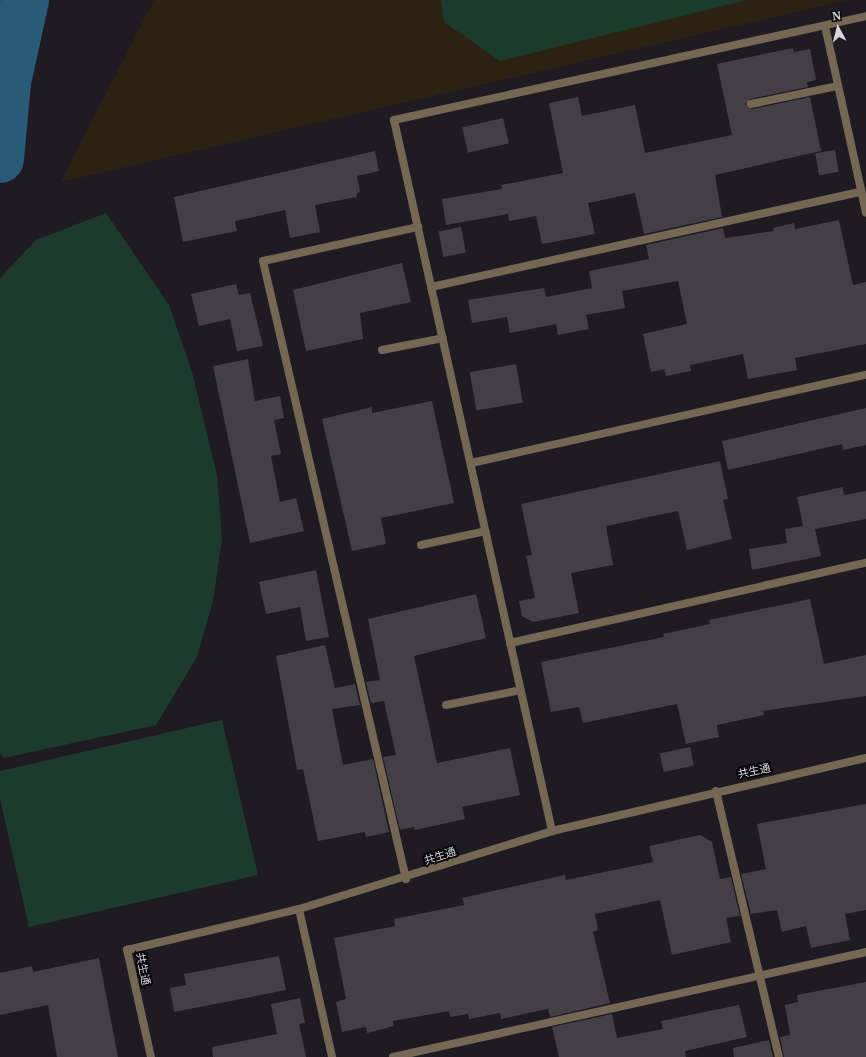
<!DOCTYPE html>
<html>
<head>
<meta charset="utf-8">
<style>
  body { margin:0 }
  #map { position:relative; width:866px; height:1057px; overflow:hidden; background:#1f1b22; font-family:Merriweather,"Noto Sans JP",serif }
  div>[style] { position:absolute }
  .education>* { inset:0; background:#2c2213 }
  .green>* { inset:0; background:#1d3b2d }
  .river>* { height:48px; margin:-24px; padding:0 24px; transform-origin:24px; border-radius:24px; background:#295a78 }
  .building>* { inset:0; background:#433f47; transform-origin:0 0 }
  .service>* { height:8px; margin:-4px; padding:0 4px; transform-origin:4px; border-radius:4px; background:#746754 }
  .minor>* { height:8px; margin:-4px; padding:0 4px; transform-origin:4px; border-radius:4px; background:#746754 }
  .tertiary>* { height:8px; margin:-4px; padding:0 4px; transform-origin:4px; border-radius:4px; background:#746754 }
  span { translate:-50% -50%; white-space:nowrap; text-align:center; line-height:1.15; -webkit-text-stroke:4px #080709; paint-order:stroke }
  .street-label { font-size:11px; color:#dbd8dd }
  .north { position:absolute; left:818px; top:8px; width:40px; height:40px; -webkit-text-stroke:3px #080709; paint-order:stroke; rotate:353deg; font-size:11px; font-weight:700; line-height:16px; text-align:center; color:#dbd8dd }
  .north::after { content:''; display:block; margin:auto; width:14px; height:18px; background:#dbd8dd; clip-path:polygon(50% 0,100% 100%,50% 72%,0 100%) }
</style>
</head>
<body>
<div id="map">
  <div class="education">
    <div style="clip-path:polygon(154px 0,848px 0,61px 182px)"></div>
  </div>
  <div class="green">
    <div style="clip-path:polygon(441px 0,747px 0,500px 61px,444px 22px)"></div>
    <div style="clip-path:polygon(106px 213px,169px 305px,192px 372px,217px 475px,222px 539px,213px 601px,197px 657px,156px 725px,4px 758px,0 753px,0 278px,36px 240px)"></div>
    <div style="clip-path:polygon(222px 720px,258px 875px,29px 927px,0 799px,0 771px)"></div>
  </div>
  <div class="river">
    <div style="left:0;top:159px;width:77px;rotate:-84.8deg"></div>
    <div style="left:7px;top:82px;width:84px;rotate:-77.6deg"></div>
  </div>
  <div class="building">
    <div style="clip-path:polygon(793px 48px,794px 52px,810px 49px,816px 80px,807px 82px,808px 87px,750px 99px,746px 105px,752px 109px,810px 97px,821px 151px,715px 175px,722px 217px,644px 234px,635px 193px,588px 203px,595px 234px,542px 244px,536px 216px,509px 221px,508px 214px,446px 225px,442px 199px,502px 189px,501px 185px,563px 173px,549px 103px,578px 97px,582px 116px,635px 105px,645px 153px,732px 135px,717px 64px)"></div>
    <div style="left:503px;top:118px;width:26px;height:42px;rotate:77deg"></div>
    <div style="left:835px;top:150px;width:22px;height:20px;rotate:80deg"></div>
    <div style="clip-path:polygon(375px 151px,379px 171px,357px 176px,360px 192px,357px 193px,357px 197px,315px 205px,320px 232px,290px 238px,285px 210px,235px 221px,237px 231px,183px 242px,174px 197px)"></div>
    <div style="clip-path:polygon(839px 220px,853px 285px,866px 282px,866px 344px,795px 358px,797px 370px,748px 379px,743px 354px,690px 365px,691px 371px,666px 376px,664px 369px,651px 372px,643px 334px,687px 324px,678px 281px,622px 291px,625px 308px,586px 315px,589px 329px,558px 335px,556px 324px,510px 333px,507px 317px,472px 323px,468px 300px,544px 288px,546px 297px,592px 288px,589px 271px,649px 259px,646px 245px,723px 228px,725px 238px,774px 231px,773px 228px,794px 223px,795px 229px)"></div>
    <div style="left:461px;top:227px;width:26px;height:23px;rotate:79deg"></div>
    <div style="clip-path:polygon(402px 263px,411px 302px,360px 313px,363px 339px,306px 351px,293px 290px)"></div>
    <div style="clip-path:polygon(236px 284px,239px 295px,250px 293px,263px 346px,237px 351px,230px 319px,199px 326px,191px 294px)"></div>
    <div style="clip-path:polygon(248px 359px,255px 401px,280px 396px,284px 418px,274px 420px,281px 454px,271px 456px,280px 502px,296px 498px,304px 531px,250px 543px,213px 366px)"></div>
    <div style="left:516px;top:364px;width:39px;height:47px;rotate:80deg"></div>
    <div style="clip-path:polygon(432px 401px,454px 503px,381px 518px,386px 544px,352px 551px,322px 419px,372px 407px,372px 413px)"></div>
    <div style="clip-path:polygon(866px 408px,866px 445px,843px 450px,842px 444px,728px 470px,722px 441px)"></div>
    <div style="clip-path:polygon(720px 461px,728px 499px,723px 500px,732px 539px,687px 550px,678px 511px,606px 526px,613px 565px,571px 573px,579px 613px,533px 622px,522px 616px,519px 601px,535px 598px,526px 556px,532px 555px,521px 504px)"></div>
    <div style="clip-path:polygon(843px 487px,844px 495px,866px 491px,866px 519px,815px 529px,821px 556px,752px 570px,749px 549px,787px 543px,785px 529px,803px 526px,797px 497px)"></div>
    <div style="clip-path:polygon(316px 570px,329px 637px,306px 641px,300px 607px,266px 614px,259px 582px)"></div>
    <div style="clip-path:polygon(476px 594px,486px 638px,414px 656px,437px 763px,510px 748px,520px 795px,462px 807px,465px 819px,415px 830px,414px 827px,400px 830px,383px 757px,396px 755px,384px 701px,371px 703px,366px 682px,380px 680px,368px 619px)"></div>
    <div style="clip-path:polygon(810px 599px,824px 664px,866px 655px,866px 696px,763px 711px,764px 715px,717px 725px,719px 737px,686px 744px,677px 704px,583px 723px,579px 707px,551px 712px,541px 662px,664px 637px,663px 634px,710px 624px,709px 620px)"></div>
    <div style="clip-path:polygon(325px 645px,335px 688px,355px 684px,360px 705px,332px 709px,343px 765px,373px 759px,389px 832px,366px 837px,365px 832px,318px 841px,303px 769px,297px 770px,276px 656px)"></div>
    <div style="left:690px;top:747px;width:19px;height:31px;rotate:78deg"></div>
    <div style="clip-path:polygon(866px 804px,866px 910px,845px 914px,850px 940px,811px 948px,806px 926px,782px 932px,777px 910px,751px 914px,741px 874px,766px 869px,757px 824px)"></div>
    <div style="clip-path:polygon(700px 835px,712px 842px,720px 879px,731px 877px,740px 916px,726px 918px,731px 942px,672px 955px,660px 900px,595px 914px,598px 930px,593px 932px,610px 1003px,550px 1017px,548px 1009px,501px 1019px,500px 1013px,469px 1019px,468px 1014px,450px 1017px,449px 1011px,393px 1021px,394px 1026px,367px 1033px,366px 1027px,342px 1032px,336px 1002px,346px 999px,334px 938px,395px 926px,394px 919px,464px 905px,462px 898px,565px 875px,566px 880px,653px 862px,649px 846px)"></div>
    <div style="clip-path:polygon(279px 956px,286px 990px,174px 1012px,170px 988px,186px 985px,184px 974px)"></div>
    <div style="clip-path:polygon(99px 958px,118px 1057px,57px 1057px,48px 1005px,0 1015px,0 973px,32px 966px,33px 972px)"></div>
    <div style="clip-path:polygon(866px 982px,866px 1057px,784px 1057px,780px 1037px,790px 1035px,785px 1005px,798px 1002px,797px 995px)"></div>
    <div style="clip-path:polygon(300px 998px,305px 1023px,299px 1024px,306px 1057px,213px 1057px,212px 1047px,277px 1034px,271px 1004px)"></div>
    <div style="clip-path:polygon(739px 1005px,747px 1037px,685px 1051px,686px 1057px,559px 1057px,552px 1027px,612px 1014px,617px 1038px,663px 1029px,661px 1021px)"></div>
    <div style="clip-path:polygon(769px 1040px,773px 1057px,734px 1057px,733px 1048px)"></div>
  </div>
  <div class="service">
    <div style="left:751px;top:104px;width:89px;rotate:-11.7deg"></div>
    <div style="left:382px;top:350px;width:62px;rotate:-11.1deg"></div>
    <div style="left:421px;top:545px;width:66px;rotate:-12.2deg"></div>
    <div style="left:446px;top:705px;width:76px;rotate:-11.3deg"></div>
  </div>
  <div class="minor">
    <div style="left:825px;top:26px;width:191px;rotate:77.6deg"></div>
    <div style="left:431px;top:287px;width:440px;rotate:-12.5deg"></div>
    <div style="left:471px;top:463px;width:405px;rotate:-12.6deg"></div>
    <div style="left:510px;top:643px;width:365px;rotate:-12.7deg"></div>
    <div style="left:716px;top:791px;width:273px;rotate:76.7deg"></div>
    <div style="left:552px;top:831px;width:728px;rotate:-102.53deg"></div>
    <div style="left:394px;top:120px;width:483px;rotate:-12.4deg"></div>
    <div style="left:406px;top:879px;width:634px;rotate:-103.03deg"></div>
    <div style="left:263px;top:261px;width:159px;rotate:-12.4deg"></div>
    <div style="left:299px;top:909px;width:152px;rotate:77.4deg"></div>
    <div style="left:393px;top:1057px;width:485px;rotate:-12.5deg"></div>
  </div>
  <div class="tertiary">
    <div style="left:151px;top:1057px;width:110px;rotate:-102.6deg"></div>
    <div style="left:127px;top:950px;width:177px;rotate:-13.4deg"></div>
    <div style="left:299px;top:909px;width:265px;rotate:-17.1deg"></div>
    <div style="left:552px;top:831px;width:322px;rotate:-13.1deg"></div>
  </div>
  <div class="street-label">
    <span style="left:754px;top:771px;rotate:-12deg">共生通</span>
    <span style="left:440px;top:856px;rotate:-18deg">共生通</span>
    <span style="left:143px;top:969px;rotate:79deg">共生通</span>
  </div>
  <div class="north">N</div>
</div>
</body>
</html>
